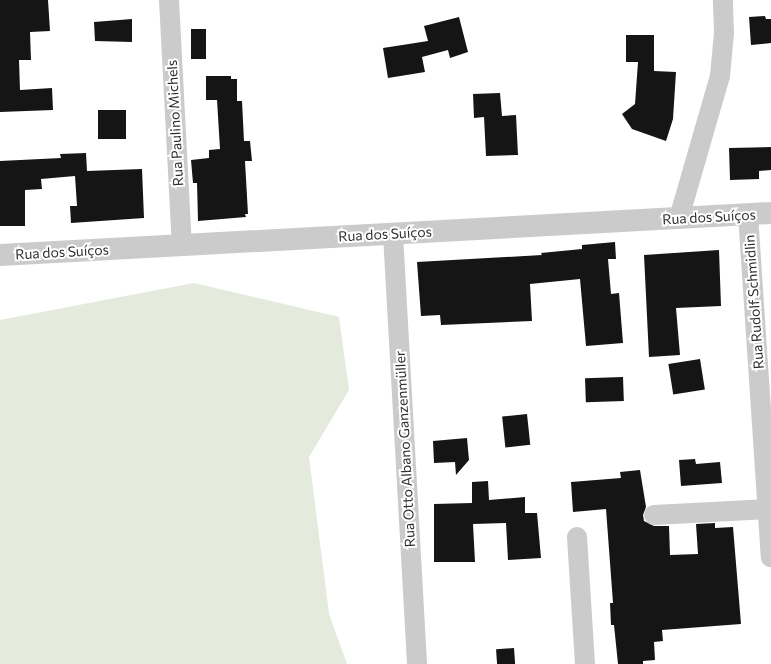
<!DOCTYPE html>
<html>
<head>
<meta charset="utf-8">
<style>
  body { margin:0 }
  #map { position:relative; width:771px; height:664px; overflow:hidden; background:#fff; font-family:Commissioner,sans-serif }
  div>[style] { position:absolute }
  .green>* { inset:0; background:#e4eadc }
  .building>* { inset:0; background:#151515; transform-origin:0 0 }
  .minor>* { height:20px; margin:-10px; padding:0 10px; transform-origin:10px; border-radius:10px; background:#cbcbcb }
  .tertiary>* { height:22px; margin:-11px; padding:0 11px; transform-origin:11px; border-radius:11px; background:#cbcbcb }
  span { translate:-50% -50%; white-space:nowrap; text-align:center; line-height:1.15; -webkit-text-stroke:4px #fff; paint-order:stroke }
  .street-label { font-size:14px; color:#2e2e2e }
</style>
</head>
<body>
<div id="map">
  <div class="green">
    <div style="clip-path:polygon(194px 283px,339px 317px,349px 390px,309px 457px,329px 614px,347px 664px,0 664px,0 320px)"></div>
  </div>
  <div class="building">
    <div style="clip-path:polygon(0 0,48px 0,50px 31px,30px 32px,31px 60px,19px 60px,20px 90px,52px 88px,53px 110px,0 112px)"></div>
    <div style="clip-path:polygon(765px 16px,766px 19px,771px 19px,771px 43px,751px 45px,749px 17px)"></div>
    <div style="clip-path:polygon(459px 17px,468px 52px,450px 58px,448px 50px,422px 57px,425px 72px,388px 78px,383px 48px,428px 41px,424px 26px)"></div>
    <div style="clip-path:polygon(132px 19px,132px 42px,95px 41px,94px 22px)"></div>
    <div style="left:191px;top:29px;width:15px;height:30px"></div>
    <div style="clip-path:polygon(626px 35px,654px 35px,654px 71px,676px 72px,673px 119px,666px 141px,632px 129px,622px 114px,635px 104px,638px 62px,626px 62px)"></div>
    <div style="clip-path:polygon(206px 76px,231px 76px,231px 79px,237px 79px,237px 101px,242px 101px,244px 141px,250px 141px,252px 161px,245px 161px,248px 214px,245px 214px,246px 217px,198px 221px,197px 183px,193px 183px,191px 160px,209px 158px,209px 150px,220px 149px,217px 100px,206px 100px)"></div>
    <div style="clip-path:polygon(500px 93px,502px 116px,516px 115px,518px 155px,486px 156px,484px 117px,474px 118px,473px 94px)"></div>
    <div style="left:126px;top:110px;width:29px;height:28px;rotate:90deg"></div>
    <div style="clip-path:polygon(771px 147px,771px 170px,759px 171px,759px 179px,730px 180px,729px 148px)"></div>
    <div style="clip-path:polygon(86px 153px,87px 171px,142px 169px,144px 218px,71px 223px,70px 206px,77px 206px,75px 176px,41px 179px,42px 189px,25px 190px,25px 226px,0 226px,0 161px,61px 158px,60px 154px)"></div>
    <div style="clip-path:polygon(615px 242px,616px 259px,608px 259px,611px 294px,619px 293px,623px 343px,586px 346px,580px 279px,530px 284px,532px 321px,441px 325px,440px 315px,421px 316px,417px 262px,542px 255px,541px 253px,582px 249px,582px 245px)"></div>
    <div style="clip-path:polygon(719px 250px,721px 306px,676px 308px,680px 355px,649px 357px,644px 255px)"></div>
    <div style="left:700px;top:359px;width:31px;height:32px;rotate:81deg"></div>
    <div style="left:623px;top:377px;width:24px;height:38px;rotate:88deg"></div>
    <div style="left:527px;top:414px;width:31px;height:25px;rotate:84deg"></div>
    <div style="clip-path:polygon(467px 438px,469px 460px,456px 475px,455px 462px,434px 463px,433px 441px)"></div>
    <div style="clip-path:polygon(695px 459px,696px 464px,720px 462px,722px 483px,681px 486px,679px 460px)"></div>
    <div style="clip-path:polygon(640px 470px,646px 507px,643px 515px,644px 521px,654px 526px,669px 526px,670px 555px,698px 554px,696px 524px,715px 523px,715px 528px,733px 527px,741px 624px,662px 630px,663px 641px,654px 642px,655px 660px,643px 661px,643px 664px,618px 664px,614px 625px,611px 625px,610px 603px,613px 603px,606px 509px,573px 512px,571px 482px,621px 478px,620px 472px)"></div>
    <div style="clip-path:polygon(488px 481px,489px 500px,525px 497px,525px 513px,537px 513px,541px 558px,508px 560px,506px 523px,473px 524px,475px 562px,434px 562px,434px 504px,472px 503px,472px 482px)"></div>
    <div style="left:514px;top:648px;width:16px;height:18px;rotate:86deg"></div>
  </div>
  <div class="minor">
    <div style="left:169px;top:0;width:245px;rotate:87deg"></div>
    <div style="left:748px;top:214px;width:344px;rotate:86.2deg"></div>
    <div style="left:679px;top:218px;width:148px;rotate:-73.9deg"></div>
    <div style="left:720px;top:76px;width:43px;rotate:-84.7deg"></div>
    <div style="left:724px;top:33px;width:33px;rotate:-92deg"></div>
    <div style="left:393px;top:234px;width:431px;rotate:86.8deg"></div>
    <div style="left:654px;top:515px;width:114px;rotate:-3deg"></div>
    <div style="left:577px;top:537px;width:127px;rotate:86.4deg"></div>
  </div>
  <div class="tertiary">
    <div style="left:0;top:255px;width:772px;rotate:-3.12deg"></div>
  </div>
  <div class="street-label">
    <span style="left:175px;top:123px;rotate:-93deg">Rua Paulino Michels</span>
    <span style="left:709px;top:217px;rotate:-3deg">Rua dos Suíços</span>
    <span style="left:385px;top:234px;rotate:-3deg">Rua dos Suíços</span>
    <span style="left:62px;top:252px;rotate:-3deg">Rua dos Suíços</span>
    <span style="left:754px;top:302px;rotate:-94deg">Rua Rudolf Schmidlin</span>
    <span style="left:405px;top:449px;rotate:-93deg">Rua Otto Albano Ganzenmüller</span>
  </div>
</div>
</body>
</html>
